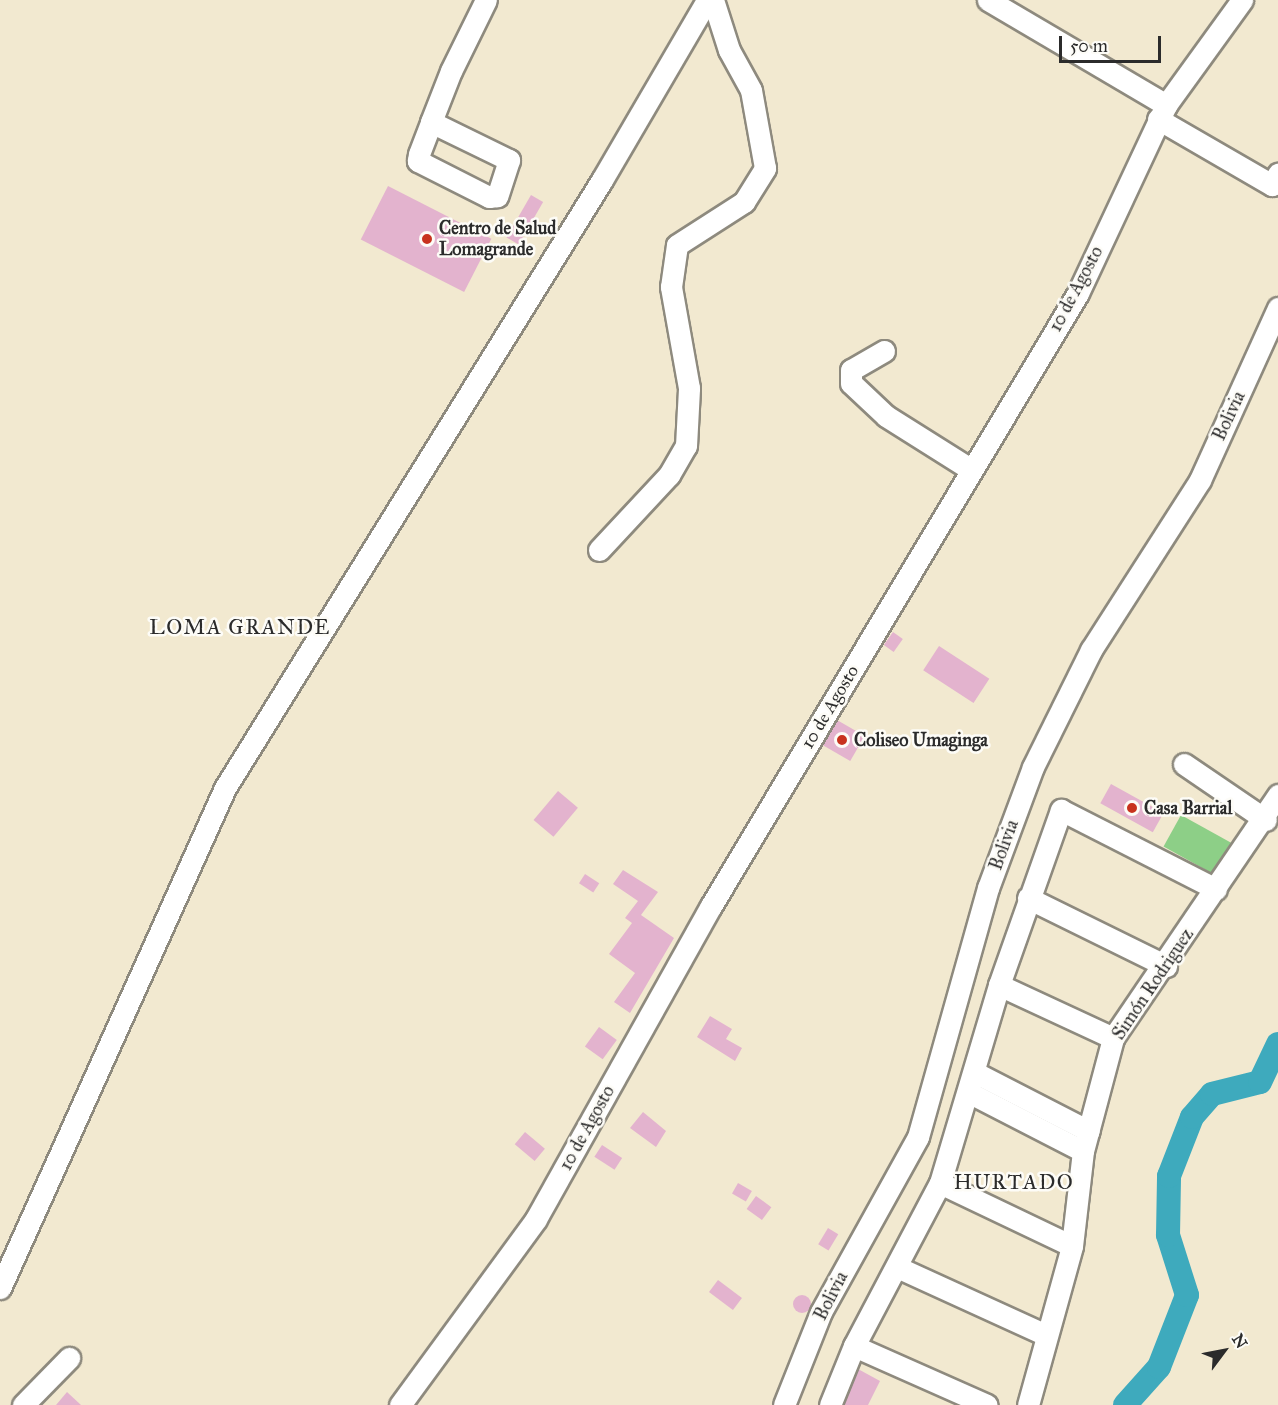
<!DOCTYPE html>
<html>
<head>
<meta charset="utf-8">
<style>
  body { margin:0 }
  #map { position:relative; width:1278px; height:1405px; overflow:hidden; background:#f2e9d0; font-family:"IM FELL Great Primer",serif }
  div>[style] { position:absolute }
  .green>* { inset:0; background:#8dcf87; transform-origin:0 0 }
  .river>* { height:24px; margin:-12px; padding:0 12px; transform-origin:12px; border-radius:12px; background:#3eaabd }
  .building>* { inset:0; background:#e3b3ce; transform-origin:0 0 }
  .round { border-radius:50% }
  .roads { filter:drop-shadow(2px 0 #8e8a7e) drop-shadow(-2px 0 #8e8a7e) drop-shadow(0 2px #8e8a7e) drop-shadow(0 -2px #8e8a7e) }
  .minor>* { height:21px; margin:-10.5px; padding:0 10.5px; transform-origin:10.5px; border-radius:10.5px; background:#fff }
  .dots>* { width:16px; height:16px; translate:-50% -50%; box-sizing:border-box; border:3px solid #fdfcf7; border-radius:50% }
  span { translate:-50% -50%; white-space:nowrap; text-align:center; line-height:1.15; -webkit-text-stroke:5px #fdfcf7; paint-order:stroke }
  .poi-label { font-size:18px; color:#2b2b2b; font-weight:700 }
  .left { translate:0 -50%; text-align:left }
  .street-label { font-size:18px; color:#2b2b2b }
  .quarter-label { font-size:21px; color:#2b2b2b; letter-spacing:1.5px }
  .north { position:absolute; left:1194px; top:1321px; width:60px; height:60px; -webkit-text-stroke:4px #fdfcf7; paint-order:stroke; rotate:58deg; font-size:16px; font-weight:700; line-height:24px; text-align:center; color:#2b2b2b }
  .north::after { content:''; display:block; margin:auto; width:21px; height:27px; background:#2b2b2b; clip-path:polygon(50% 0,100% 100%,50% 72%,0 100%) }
  .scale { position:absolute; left:1059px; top:36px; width:102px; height:27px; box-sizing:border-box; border:3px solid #2b2b2b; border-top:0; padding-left:8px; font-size:18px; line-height:21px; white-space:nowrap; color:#2b2b2b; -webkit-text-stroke:4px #fdfcf7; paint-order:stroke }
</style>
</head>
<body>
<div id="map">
  <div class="green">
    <div style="left:1181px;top:815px;width:64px;height:36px;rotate:29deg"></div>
  </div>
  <div class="river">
    <div style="left:1125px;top:1405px;width:51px;rotate:-48.2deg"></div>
    <div style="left:1159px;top:1367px;width:77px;rotate:-68.7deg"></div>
    <div style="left:1187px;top:1295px;width:63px;rotate:-107.6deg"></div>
    <div style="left:1168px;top:1235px;width:59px;rotate:-89deg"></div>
    <div style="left:1169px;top:1176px;width:63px;rotate:-68.7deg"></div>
    <div style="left:1192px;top:1117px;width:30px;rotate:-49deg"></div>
    <div style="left:1212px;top:1094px;width:49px;rotate:-14deg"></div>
    <div style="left:1260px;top:1082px;width:42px;rotate:-64.7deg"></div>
  </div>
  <div class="building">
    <div style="left:388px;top:186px;width:116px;height:60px;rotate:27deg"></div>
    <div style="left:531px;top:195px;width:14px;height:49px;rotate:30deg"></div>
    <div style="left:893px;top:632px;width:12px;height:16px;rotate:35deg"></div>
    <div style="left:939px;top:646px;width:60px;height:29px;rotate:33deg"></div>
    <div style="left:837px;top:720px;width:32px;height:29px;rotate:30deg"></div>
    <div style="left:1111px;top:784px;width:60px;height:22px;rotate:29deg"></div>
    <div style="left:558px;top:791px;width:26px;height:38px;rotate:40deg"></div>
    <div style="clip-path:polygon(623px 870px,658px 892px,641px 915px,674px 938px,630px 1013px,614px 1002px,635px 973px,609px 954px,632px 923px,625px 918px,638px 901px,613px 884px)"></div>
    <div style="left:585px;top:874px;width:17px;height:11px;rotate:33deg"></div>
    <div style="clip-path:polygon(710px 1016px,732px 1029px,726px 1039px,742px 1048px,735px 1061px,697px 1037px)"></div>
    <div style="left:599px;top:1027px;width:22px;height:24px;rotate:36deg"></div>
    <div style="clip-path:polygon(643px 1112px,666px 1131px,656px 1147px,630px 1128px)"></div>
    <div style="left:525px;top:1132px;width:26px;height:16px;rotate:40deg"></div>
    <div style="left:602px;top:1145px;width:24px;height:14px;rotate:33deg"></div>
    <div style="left:738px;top:1183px;width:16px;height:12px;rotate:30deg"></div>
    <div style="left:756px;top:1196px;width:19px;height:16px;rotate:36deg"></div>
    <div style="left:828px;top:1228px;width:12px;height:19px;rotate:31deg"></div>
    <div style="left:718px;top:1280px;width:30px;height:15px;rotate:37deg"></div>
    <div class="round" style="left:793px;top:1295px;width:18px;height:18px"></div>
    <div style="clip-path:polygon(858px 1369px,880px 1381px,868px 1405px,844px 1405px)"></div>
    <div style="clip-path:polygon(67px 1392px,81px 1405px,56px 1405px)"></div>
  </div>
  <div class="roads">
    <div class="minor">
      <div style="left:988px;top:0;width:207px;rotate:30.5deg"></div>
      <div style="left:1158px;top:119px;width:132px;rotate:30.1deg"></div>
      <div style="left:1272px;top:185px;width:13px;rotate:-61deg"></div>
      <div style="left:431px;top:122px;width:87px;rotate:26deg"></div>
      <div style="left:509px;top:160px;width:38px;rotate:108deg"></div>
      <div style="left:497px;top:196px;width:8px;rotate:173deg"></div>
      <div style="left:489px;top:197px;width:80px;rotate:-153.1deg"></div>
      <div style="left:418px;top:161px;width:7px;rotate:-82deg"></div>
      <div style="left:419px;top:154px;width:34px;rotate:-69deg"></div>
      <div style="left:431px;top:122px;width:55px;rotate:-68.6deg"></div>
      <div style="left:451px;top:71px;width:79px;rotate:-63.8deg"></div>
      <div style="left:884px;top:351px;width:38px;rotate:150deg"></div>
      <div style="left:851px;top:370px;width:13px;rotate:90deg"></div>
      <div style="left:851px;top:383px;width:48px;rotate:43.3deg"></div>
      <div style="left:886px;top:416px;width:99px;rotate:32.2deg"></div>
      <div style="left:599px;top:550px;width:103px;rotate:-47deg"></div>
      <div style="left:669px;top:475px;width:34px;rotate:-60deg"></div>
      <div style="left:686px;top:446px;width:58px;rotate:-87deg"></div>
      <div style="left:689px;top:388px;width:103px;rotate:-100.1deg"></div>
      <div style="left:671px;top:287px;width:42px;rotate:-81.9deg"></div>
      <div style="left:677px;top:245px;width:80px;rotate:-32.7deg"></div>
      <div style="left:744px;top:202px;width:40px;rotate:-58deg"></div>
      <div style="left:765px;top:168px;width:79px;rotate:-100.2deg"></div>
      <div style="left:751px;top:90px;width:46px;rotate:-118.8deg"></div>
      <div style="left:729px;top:50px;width:52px;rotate:-107.7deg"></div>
      <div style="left:1184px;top:764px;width:99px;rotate:34.3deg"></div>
      <div style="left:1028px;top:898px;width:154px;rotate:26.2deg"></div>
      <div style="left:999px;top:985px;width:126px;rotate:24.9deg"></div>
      <div style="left:974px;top:1072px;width:129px;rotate:27.2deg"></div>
      <div style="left:968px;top:1092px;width:129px;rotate:27.2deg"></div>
      <div style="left:940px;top:1183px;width:146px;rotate:25.5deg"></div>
      <div style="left:897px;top:1267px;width:162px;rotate:24.5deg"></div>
      <div style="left:0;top:1288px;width:548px;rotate:-65.77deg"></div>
      <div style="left:225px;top:788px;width:715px;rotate:-58.2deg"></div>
      <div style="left:602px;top:180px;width:208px;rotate:-59.7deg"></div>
      <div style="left:854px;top:1346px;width:145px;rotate:23.9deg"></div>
      <div style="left:23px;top:1405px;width:66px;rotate:-45.6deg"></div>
      <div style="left:400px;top:1405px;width:230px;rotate:-53.8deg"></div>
      <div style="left:536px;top:1219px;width:359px;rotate:-60.8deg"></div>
      <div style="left:711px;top:906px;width:714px;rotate:-59.09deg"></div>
      <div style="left:1078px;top:293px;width:208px;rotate:-64.9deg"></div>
      <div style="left:1166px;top:105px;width:130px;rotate:-54.1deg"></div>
      <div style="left:784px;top:1405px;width:100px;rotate:-68.3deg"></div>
      <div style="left:821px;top:1312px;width:200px;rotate:-61deg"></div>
      <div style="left:918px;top:1137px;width:259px;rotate:-74.3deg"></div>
      <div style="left:988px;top:888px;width:129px;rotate:-69.6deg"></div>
      <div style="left:1033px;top:767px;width:131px;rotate:-63.6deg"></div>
      <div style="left:1091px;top:650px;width:202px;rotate:-57.3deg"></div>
      <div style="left:1200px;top:480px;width:189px;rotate:-65.6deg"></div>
      <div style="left:830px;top:1405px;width:64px;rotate:-67.9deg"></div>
      <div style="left:854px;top:1346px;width:184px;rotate:-62.2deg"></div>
      <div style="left:940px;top:1183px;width:207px;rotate:-73.4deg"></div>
      <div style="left:999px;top:985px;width:186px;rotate:-70.5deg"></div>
      <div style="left:1061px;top:810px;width:174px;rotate:27deg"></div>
      <div style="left:1028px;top:1405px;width:165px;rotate:-74.5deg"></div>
      <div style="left:1072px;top:1246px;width:96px;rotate:-83.4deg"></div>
      <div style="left:1083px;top:1151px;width:117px;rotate:-75.1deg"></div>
      <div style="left:1113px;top:1038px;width:294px;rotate:-55.8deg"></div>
    </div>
  </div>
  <div class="dots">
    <div style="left:427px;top:239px;background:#c8321e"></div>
    <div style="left:842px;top:740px;background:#c8321e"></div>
    <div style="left:1132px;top:808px;background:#c8321e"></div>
  </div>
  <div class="poi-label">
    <span class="left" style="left:439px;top:239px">Centro de Salud<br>Lomagrande</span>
    <span class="left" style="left:854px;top:740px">Coliseo Umaginga</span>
    <span class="left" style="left:1144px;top:808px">Casa Barrial</span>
  </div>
  <div class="street-label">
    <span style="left:1076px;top:289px;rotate:-62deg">10 de Agosto</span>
    <span style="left:1229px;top:416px;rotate:-65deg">Bolivia</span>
    <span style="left:830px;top:707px;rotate:-59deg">10 de Agosto</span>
    <span style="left:1004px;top:845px;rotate:-70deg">Bolivia</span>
    <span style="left:1153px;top:984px;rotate:-56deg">Simón Rodriguez</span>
    <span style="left:587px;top:1128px;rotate:-61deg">10 de Agosto</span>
    <span style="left:831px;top:1296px;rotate:-63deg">Bolivia</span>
  </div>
  <div class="quarter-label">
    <span style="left:240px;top:627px">LOMA GRANDE</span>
    <span style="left:1014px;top:1182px">HURTADO</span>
  </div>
  <div class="north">N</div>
  <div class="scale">50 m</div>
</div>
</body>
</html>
